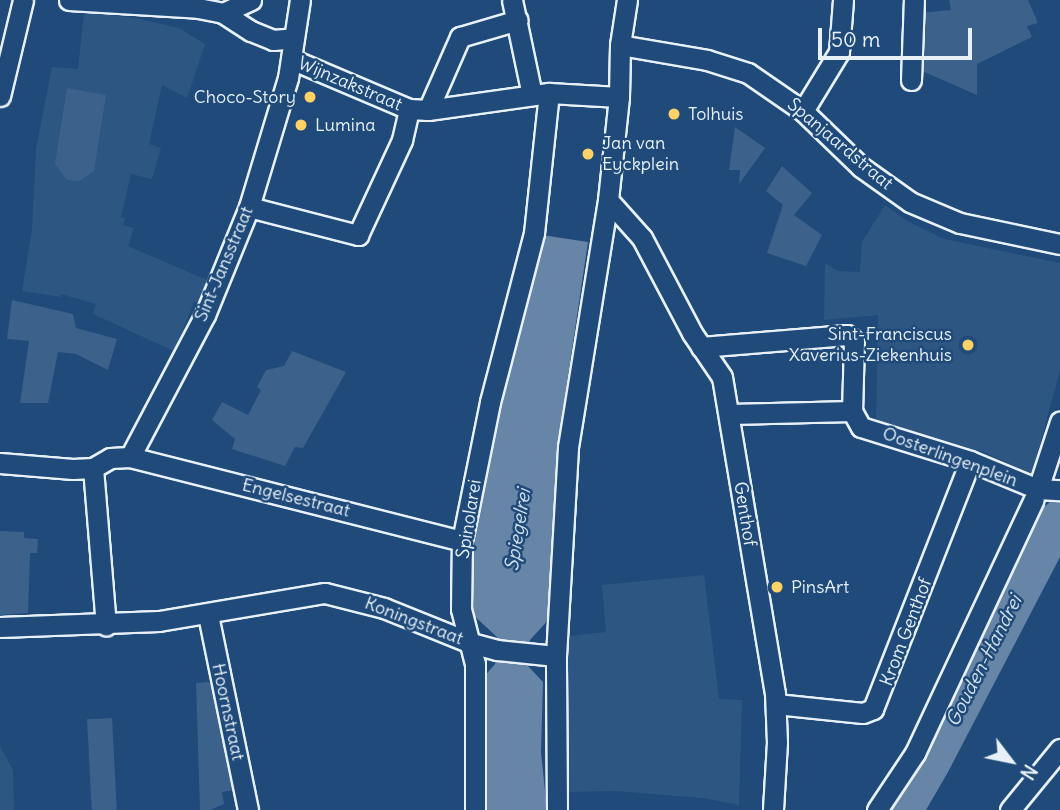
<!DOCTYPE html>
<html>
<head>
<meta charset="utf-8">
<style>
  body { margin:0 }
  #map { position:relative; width:1060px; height:810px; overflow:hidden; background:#1f4a7a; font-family:Delius,sans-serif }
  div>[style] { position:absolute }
  .built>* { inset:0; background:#2e5683 }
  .green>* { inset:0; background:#3c628c; transform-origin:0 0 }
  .water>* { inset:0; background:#6685a7 }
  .roads { filter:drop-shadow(2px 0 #e8f1f8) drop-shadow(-2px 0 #e8f1f8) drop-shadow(0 2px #e8f1f8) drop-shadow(0 -2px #e8f1f8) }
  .minor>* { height:19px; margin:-9.5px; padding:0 9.5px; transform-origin:9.5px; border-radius:9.5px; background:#1f4a7a }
  .dots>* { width:19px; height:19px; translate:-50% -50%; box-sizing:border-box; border:4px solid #1f4a7a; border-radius:50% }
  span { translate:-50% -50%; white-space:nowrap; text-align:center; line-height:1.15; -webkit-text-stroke:5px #1f4a7a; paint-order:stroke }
  .street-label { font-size:18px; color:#e8f1f8 }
  .poi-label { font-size:18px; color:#e8f1f8 }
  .right { translate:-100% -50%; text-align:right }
  .left { translate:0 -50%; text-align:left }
  .water-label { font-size:19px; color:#d4e1ec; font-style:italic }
  .north { position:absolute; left:976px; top:726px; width:70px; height:70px; -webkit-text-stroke:5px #1f4a7a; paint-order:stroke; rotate:122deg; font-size:19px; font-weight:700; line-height:28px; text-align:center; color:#e8f1f8 }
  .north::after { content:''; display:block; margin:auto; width:24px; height:32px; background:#e8f1f8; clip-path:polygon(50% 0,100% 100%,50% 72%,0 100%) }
  .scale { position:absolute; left:818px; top:28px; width:154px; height:32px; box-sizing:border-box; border:4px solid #e8f1f8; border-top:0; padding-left:9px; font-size:21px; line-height:24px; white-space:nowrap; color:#e8f1f8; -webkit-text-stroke:5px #1f4a7a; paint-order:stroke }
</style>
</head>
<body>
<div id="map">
  <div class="built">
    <div style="clip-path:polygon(84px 12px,135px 18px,179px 28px,205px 44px,187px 98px,162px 85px,149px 144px,161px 148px,152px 179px,131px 174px,121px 217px,125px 218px,123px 225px,134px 228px,128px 246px,207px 280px,198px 302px,194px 302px,174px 351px,93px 314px,96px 304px,61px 294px,61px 297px,22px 291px,32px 229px,36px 149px,52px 67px,78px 69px)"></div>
    <div style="clip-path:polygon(885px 205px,907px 221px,944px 239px,1060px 263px,1060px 370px,1032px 474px,984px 452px,876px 422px,878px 315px,824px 320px,825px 263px,838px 271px,860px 272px,862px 242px)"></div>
    <div style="clip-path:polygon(704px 575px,719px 699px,742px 700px,739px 805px,703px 798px,615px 791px,568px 792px,566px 709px,569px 636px,606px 632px,602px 585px)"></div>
    <div style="clip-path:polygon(0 746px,13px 770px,14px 810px,0 810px)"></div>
  </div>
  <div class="green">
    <div style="clip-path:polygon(949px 0,1028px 0,1038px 23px,1027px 26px,1032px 37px,977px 64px,977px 95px,922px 71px,920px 13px,951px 10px)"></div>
    <div style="clip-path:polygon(67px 88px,106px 95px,94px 171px,79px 181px,67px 180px,55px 164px)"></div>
    <div style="clip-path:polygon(735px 127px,765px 148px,739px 184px,740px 170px,729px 170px)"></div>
    <div style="clip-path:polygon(782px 166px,812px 193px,794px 215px,822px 235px,806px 266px,767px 253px,783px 205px,766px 191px)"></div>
    <div style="clip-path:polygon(12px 300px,73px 314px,76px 328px,117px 339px,108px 370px,76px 354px,58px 352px,48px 403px,20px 403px,29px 341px,7px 339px)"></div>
    <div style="clip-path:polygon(292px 351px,346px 372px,303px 448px,295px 447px,285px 466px,232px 449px,235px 439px,212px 420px,222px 402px,248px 415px,261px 390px,257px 387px,266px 370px,284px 366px)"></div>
    <div style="clip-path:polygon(0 531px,24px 532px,24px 538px,38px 539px,37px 553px,30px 553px,28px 613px,0 615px)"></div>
    <div style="clip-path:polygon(208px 682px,215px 687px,239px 789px,222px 792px,224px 804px,210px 810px,200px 810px,196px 683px)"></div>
    <div style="left:112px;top:718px;width:92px;height:25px;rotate:87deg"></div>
  </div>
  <div class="water">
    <div style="clip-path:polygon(542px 235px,588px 242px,558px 443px,549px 619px,530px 640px,528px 666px,543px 682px,541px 752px,547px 810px,484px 810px,483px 678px,495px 664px,498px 638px,469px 611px,478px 505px,500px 400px)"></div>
    <div style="clip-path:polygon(1060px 485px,1060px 557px,948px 772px,926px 810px,884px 810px,1035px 514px,1049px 503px)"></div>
  </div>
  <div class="roads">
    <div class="minor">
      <div style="left:69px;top:0;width:129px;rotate:3.5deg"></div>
      <div style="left:198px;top:8px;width:25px;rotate:11deg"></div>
      <div style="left:223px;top:13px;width:33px;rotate:33deg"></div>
      <div style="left:251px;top:31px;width:24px;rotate:22deg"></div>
      <div style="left:273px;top:40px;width:21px;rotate:-5deg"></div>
      <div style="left:512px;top:0;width:97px;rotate:78.1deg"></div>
      <div style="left:223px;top:13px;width:31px;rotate:-25deg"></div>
      <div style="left:620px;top:45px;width:88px;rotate:9.8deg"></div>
      <div style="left:707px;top:60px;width:43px;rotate:17.6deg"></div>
      <div style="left:748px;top:73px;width:67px;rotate:34.6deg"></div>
      <div style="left:803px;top:111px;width:81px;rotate:44deg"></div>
      <div style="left:861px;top:167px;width:60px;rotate:35.5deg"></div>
      <div style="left:910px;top:202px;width:54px;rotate:22.8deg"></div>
      <div style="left:960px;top:223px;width:102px;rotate:11.9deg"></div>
      <div style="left:291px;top:59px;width:128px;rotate:23deg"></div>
      <div style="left:409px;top:109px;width:19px;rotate:3deg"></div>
      <div style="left:428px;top:110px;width:122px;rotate:-8deg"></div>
      <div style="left:549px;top:93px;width:70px;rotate:3.3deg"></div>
      <div style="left:911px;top:80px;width:80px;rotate:-87.9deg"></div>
      <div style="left:0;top:96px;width:99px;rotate:-76.5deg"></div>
      <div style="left:428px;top:110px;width:80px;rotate:-66.3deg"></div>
      <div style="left:460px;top:37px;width:60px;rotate:-16.3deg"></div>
      <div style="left:803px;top:111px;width:69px;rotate:-58.6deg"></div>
      <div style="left:839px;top:52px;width:52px;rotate:-85.6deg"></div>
      <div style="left:608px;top:200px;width:51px;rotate:48.2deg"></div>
      <div style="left:642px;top:238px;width:107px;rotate:62.2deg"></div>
      <div style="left:692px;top:333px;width:53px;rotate:55.7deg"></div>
      <div style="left:722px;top:377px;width:320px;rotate:80.5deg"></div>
      <div style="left:775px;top:693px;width:49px;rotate:87.7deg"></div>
      <div style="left:777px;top:742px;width:68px;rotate:93.4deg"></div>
      <div style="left:249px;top:207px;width:113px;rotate:14.4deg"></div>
      <div style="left:358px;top:235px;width:105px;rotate:-65.1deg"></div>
      <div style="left:402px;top:140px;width:32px;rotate:-77deg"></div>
      <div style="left:701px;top:347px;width:146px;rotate:-4.7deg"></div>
      <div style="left:847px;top:335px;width:9px;rotate:41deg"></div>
      <div style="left:854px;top:341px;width:70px;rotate:91.6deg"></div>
      <div style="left:852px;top:411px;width:122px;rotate:178.6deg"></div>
      <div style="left:852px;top:411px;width:18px;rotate:61deg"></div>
      <div style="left:861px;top:427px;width:114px;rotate:17.3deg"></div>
      <div style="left:970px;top:461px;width:74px;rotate:22.4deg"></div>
      <div style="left:1038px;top:489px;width:22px;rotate:3deg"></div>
      <div style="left:130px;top:457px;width:161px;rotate:-62.2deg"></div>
      <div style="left:205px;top:315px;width:117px;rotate:-67.8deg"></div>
      <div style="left:249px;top:207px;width:135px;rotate:-73.2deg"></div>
      <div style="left:288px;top:78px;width:79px;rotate:-81.3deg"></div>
      <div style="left:0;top:463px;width:73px;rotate:4.7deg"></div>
      <div style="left:73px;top:469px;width:20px;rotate:-3deg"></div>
      <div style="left:93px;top:468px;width:20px;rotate:-30deg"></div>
      <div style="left:110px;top:458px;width:20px;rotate:-3deg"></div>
      <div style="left:130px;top:457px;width:342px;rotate:14.2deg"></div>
      <div style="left:93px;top:468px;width:158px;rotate:85.3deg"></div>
      <div style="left:1038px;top:489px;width:71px;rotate:-71.8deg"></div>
      <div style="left:208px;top:615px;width:199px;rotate:78.4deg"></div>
      <div style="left:0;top:627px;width:159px;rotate:-2.2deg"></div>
      <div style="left:159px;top:621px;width:168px;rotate:-9.6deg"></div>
      <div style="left:325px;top:593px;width:61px;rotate:14.3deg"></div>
      <div style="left:384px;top:608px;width:94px;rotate:21.9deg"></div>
      <div style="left:471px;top:643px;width:27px;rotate:15deg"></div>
      <div style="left:497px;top:650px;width:59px;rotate:5.8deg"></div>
      <div style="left:776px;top:704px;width:87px;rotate:5.9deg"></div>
      <div style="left:863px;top:713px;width:11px;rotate:-22deg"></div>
      <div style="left:873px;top:709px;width:266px;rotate:-68.6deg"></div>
      <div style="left:475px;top:810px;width:146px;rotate:-90deg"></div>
      <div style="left:475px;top:664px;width:57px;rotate:-104.3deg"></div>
      <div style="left:461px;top:609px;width:68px;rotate:-89.2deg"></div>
      <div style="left:462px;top:541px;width:142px;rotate:-78.6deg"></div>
      <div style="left:490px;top:402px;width:175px;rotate:-75.4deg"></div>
      <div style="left:534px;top:233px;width:141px;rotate:-83.9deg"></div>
      <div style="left:557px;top:810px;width:154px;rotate:-90.4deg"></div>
      <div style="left:556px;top:656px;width:209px;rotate:-86.7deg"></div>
      <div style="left:568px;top:447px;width:250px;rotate:-80.8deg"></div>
      <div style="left:608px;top:200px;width:104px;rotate:-83.9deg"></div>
      <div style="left:619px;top:97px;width:52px;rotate:-88.9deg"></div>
      <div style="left:620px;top:45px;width:46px;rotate:-81.2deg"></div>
      <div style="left:877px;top:810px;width:69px;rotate:-56.3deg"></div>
      <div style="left:915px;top:753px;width:280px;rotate:-64.9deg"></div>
      <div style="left:1010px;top:810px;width:79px;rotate:-50.7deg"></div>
    </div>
  </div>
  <div class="dots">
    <div style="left:310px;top:97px;background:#ffd166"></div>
    <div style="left:674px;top:114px;background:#ffd166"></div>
    <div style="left:301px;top:125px;background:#ffd166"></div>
    <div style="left:588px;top:154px;background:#ffd166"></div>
    <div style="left:968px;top:345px;background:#ffd166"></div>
    <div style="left:777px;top:587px;background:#ffd166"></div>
  </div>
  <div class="street-label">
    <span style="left:350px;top:84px;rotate:23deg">Wijnzakstraat</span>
    <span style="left:840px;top:144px;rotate:40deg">Spanjaardstraat</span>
    <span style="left:224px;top:264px;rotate:-67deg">Sint-Jansstraat</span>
    <span style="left:950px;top:457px;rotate:20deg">Oosterlingenplein</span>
    <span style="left:296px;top:498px;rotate:14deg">Engelsestraat</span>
    <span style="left:745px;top:514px;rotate:81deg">Genthof</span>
    <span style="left:469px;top:519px;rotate:-81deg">Spinolarei</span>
    <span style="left:414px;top:621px;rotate:21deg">Koningstraat</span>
    <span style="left:906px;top:632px;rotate:-69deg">Krom Genthof</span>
    <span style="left:228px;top:712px;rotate:78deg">Hoornstraat</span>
  </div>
  <div class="poi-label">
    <span class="right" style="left:296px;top:97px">Choco-Story</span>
    <span class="left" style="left:688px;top:114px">Tolhuis</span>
    <span class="left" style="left:315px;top:125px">Lumina</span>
    <span class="left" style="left:602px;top:154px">Jan van<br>Eyckplein</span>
    <span class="right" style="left:952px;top:345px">Sint-Franciscus<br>Xaverius-Ziekenhuis</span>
    <span class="left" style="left:791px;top:587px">PinsArt</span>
  </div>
  <div class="water-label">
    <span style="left:518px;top:530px;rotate:-81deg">Spiegelrei</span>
    <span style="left:984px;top:661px;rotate:-63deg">Gouden-Handrei</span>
  </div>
  <div class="north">N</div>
  <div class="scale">50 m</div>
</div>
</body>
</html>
